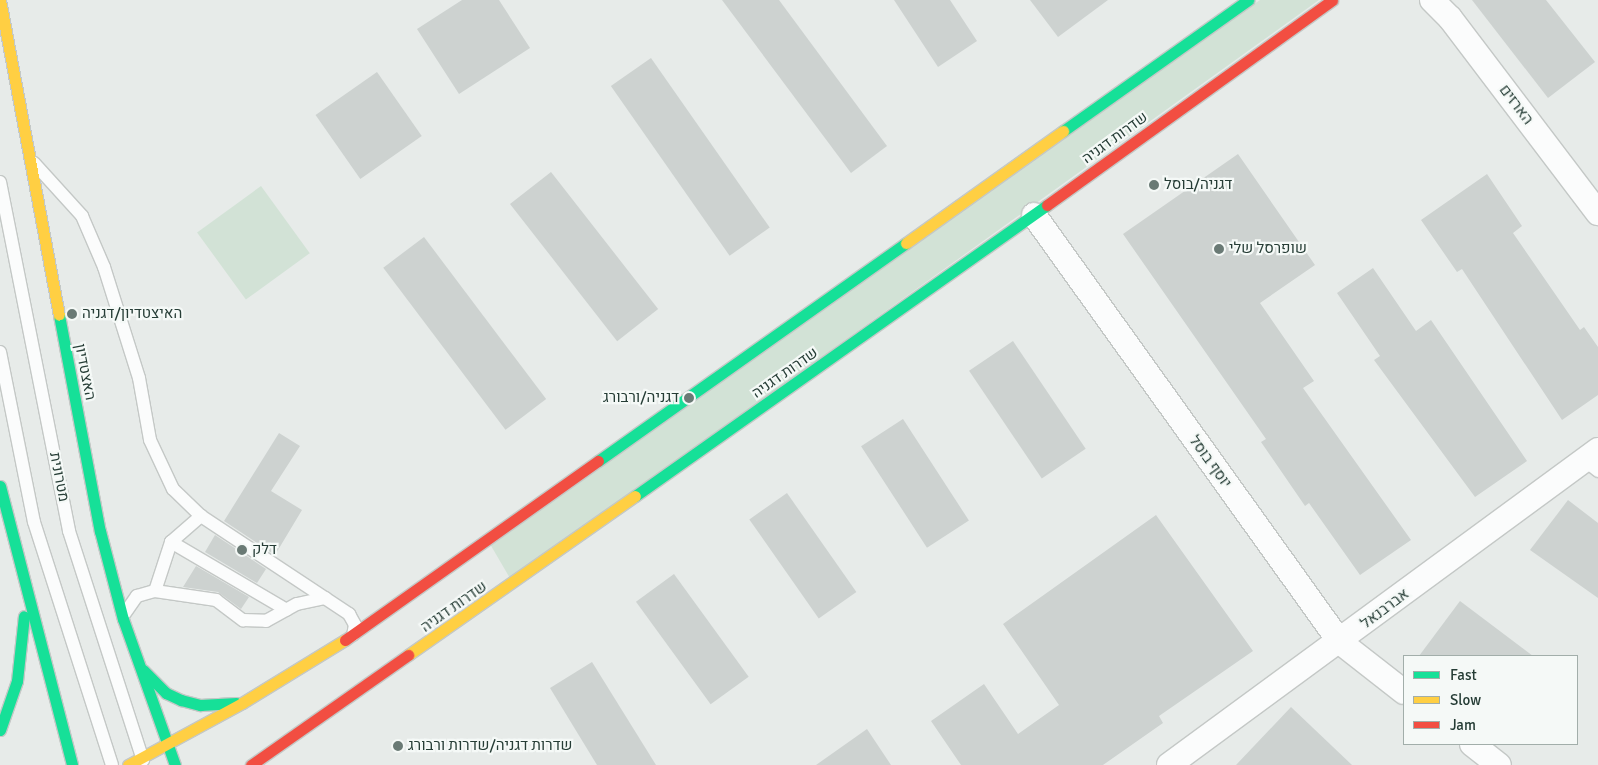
<!DOCTYPE html>
<html>
<head>
<meta charset="utf-8">
<style>
  body { margin:0 }
  #map { position:relative; width:1598px; height:765px; overflow:hidden; background:#e7ebe9; font-family:Signika,Heebo,sans-serif }
  div>[style] { position:absolute }
  .green>* { inset:0; background:#d2e2d6; transform-origin:0 0 }
  .building>* { inset:0; background:#cdd2d0; transform-origin:0 0 }
  .roads { filter:drop-shadow(1px 0 #c4c8c6) drop-shadow(-1px 0 #c4c8c6) drop-shadow(0 1px #c4c8c6) drop-shadow(0 -1px #c4c8c6) }
  .lane>* { height:12px; margin:-6px; padding:0 6px; transform-origin:6px; border-radius:6px; background:#fbfcfc }
  .street>* { height:24px; margin:-12px; padding:0 12px; transform-origin:12px; border-radius:12px; background:#fbfcfc }
  .fast>* { height:11px; margin:-5.5px; padding:0 5.5px; transform-origin:5.5px; border-radius:5.5px; background:#16e098 }
  .slow>* { height:11px; margin:-5.5px; padding:0 5.5px; transform-origin:5.5px; border-radius:5.5px; background:#ffcf43 }
  .jam>* { height:11px; margin:-5.5px; padding:0 5.5px; transform-origin:5.5px; border-radius:5.5px; background:#f24e42 }
  .dots>* { width:14px; height:14px; translate:-50% -50%; box-sizing:border-box; border:2px solid #f5f9f7; border-radius:50% }
  span { translate:-50% -50%; white-space:nowrap; text-align:center; line-height:1.15; -webkit-text-stroke:4.5px #f5f9f7; paint-order:stroke }
  .street-label { font-size:15px; color:#263d36 }
  .poi-label { font-size:15px; color:#263d36 }
  .left { translate:0 -50%; text-align:left }
  .right { translate:-100% -50%; text-align:right }
  .legend { position:absolute; left:1403px; top:655px; width:175px; height:90px; box-sizing:border-box; background:#f5f9f7; border:1px solid #a2aeaa; margin:0; padding:6px 9px; list-style:none; font-size:15px; color:#263d36 }
  .legend li { display:flex; align-items:center; gap:10px; height:25px }
  .legend b { width:25px; border:1px solid #a2aeaa }
</style>
</head>
<body>
<div id="map">
  <div class="green">
    <div style="clip-path:polygon(1260px 0,1319px 0,511px 580px,490px 544px)"></div>
    <div style="left:261px;top:186px;width:83px;height:79px;rotate:54deg"></div>
  </div>
  <div class="building">
    <div style="clip-path:polygon(462px 0,499px 0,530px 48px,459px 94px,417px 29px)"></div>
    <div style="clip-path:polygon(722px 0,779px 0,887px 146px,851px 173px)"></div>
    <div style="clip-path:polygon(894px 0,950px 0,977px 41px,938px 67px)"></div>
    <div style="clip-path:polygon(1030px 0,1108px 0,1058px 37px)"></div>
    <div style="clip-path:polygon(1472px 0,1546px 0,1595px 62px,1548px 98px)"></div>
    <div style="left:651px;top:58px;width:207px;height:49px;rotate:55deg"></div>
    <div style="left:377px;top:72px;width:78px;height:75px;rotate:55deg"></div>
    <div style="clip-path:polygon(1238px 154px,1315px 265px,1260px 303px,1314px 381px,1303px 388px,1411px 540px,1360px 575px,1309px 503px,1305px 506px,1261px 442px,1266px 439px,1123px 234px)"></div>
    <div style="left:551px;top:172px;width:174px;height:52px;rotate:52deg"></div>
    <div style="clip-path:polygon(1487px 174px,1522px 226px,1513px 233px,1580px 330px,1584px 327px,1598px 347px,1598px 395px,1562px 420px,1462px 269px,1457px 272px,1421px 220px)"></div>
    <div style="left:424px;top:237px;width:203px;height:51px;rotate:53deg"></div>
    <div style="clip-path:polygon(1373px 268px,1416px 331px,1431px 320px,1527px 461px,1475px 497px,1374px 360px,1380px 356px,1337px 293px)"></div>
    <div style="left:1013px;top:341px;width:130px;height:53px;rotate:56deg"></div>
    <div style="left:903px;top:419px;width:121px;height:50px;rotate:57deg"></div>
    <div style="clip-path:polygon(279px 433px,300px 446px,271px 491px,302px 510px,275px 555px,224px 521px)"></div>
    <div style="left:787px;top:493px;width:121px;height:46px;rotate:55deg"></div>
    <div style="clip-path:polygon(1568px 500px,1598px 523px,1598px 598px,1530px 550px)"></div>
    <div style="clip-path:polygon(1156px 515px,1253px 651px,1159px 716px,1163px 723px,1103px 765px,961px 765px,931px 721px,984px 684px,1018px 734px,1059px 705px,1003px 624px)"></div>
    <div style="clip-path:polygon(215px 535px,266px 569px,257px 583px,205px 552px)"></div>
    <div style="clip-path:polygon(196px 566px,249px 597px,241px 609px,218px 592px,183px 587px)"></div>
    <div style="left:674px;top:574px;width:127px;height:47px;rotate:54deg"></div>
    <div style="clip-path:polygon(1460px 601px,1533px 656px,1419px 656px)"></div>
    <div style="clip-path:polygon(592px 662px,656px 765px,597px 765px,550px 688px)"></div>
    <div style="clip-path:polygon(1291px 707px,1352px 765px,1236px 765px)"></div>
    <div style="clip-path:polygon(867px 729px,891px 765px,816px 765px)"></div>
  </div>
  <div class="roads">
    <div class="lane">
      <div style="left:34px;top:163px;width:72px;rotate:47.8deg"></div>
      <div style="left:82px;top:216px;width:56px;rotate:66.7deg"></div>
      <div style="left:104px;top:267px;width:116px;rotate:72.5deg"></div>
      <div style="left:139px;top:378px;width:63px;rotate:79.9deg"></div>
      <div style="left:150px;top:440px;width:54px;rotate:64.9deg"></div>
      <div style="left:173px;top:489px;width:39px;rotate:44deg"></div>
      <div style="left:201px;top:516px;width:178px;rotate:33.5deg"></div>
      <div style="left:349px;top:614px;width:13px;rotate:61deg"></div>
      <div style="left:355px;top:625px;width:10px;rotate:101deg"></div>
      <div style="left:0;top:182px;width:356px;rotate:78.8deg"></div>
      <div style="left:69px;top:531px;width:241px;rotate:72.1deg"></div>
      <div style="left:0;top:352px;width:173px;rotate:78.7deg"></div>
      <div style="left:34px;top:522px;width:255px;rotate:72.2deg"></div>
      <div style="left:1584px;top:460px;width:18px;rotate:38deg"></div>
      <div style="left:171px;top:542px;width:134px;rotate:30.4deg"></div>
      <div style="left:155px;top:591px;width:52px;rotate:-71.9deg"></div>
      <div style="left:171px;top:542px;width:40px;rotate:-41deg"></div>
      <div style="left:125px;top:613px;width:21px;rotate:-55deg"></div>
      <div style="left:137px;top:596px;width:19px;rotate:-16deg"></div>
      <div style="left:155px;top:591px;width:62px;rotate:8.4deg"></div>
      <div style="left:216px;top:600px;width:34px;rotate:37deg"></div>
      <div style="left:243px;top:620px;width:23px;rotate:2deg"></div>
      <div style="left:266px;top:621px;width:35px;rotate:-29deg"></div>
      <div style="left:297px;top:604px;width:29px;rotate:-12deg"></div>
    </div>
    <div class="street">
      <div style="left:1432px;top:0;width:25px;rotate:45deg"></div>
      <div style="left:1450px;top:18px;width:245px;rotate:52.8deg"></div>
      <div style="left:1034px;top:215px;width:525px;rotate:54.37deg"></div>
      <div style="left:1340px;top:642px;width:81px;rotate:38deg"></div>
      <div style="left:1472px;top:744px;width:34px;rotate:38deg"></div>
      <div style="left:1169px;top:765px;width:532px;rotate:-36.29deg"></div>
    </div>
    <div class="fast">
      <div style="left:1063px;top:131px;width:227px;rotate:-35.3deg"></div>
      <div style="left:59px;top:315px;width:220px;rotate:79.3deg"></div>
      <div style="left:100px;top:531px;width:91px;rotate:75.4deg"></div>
      <div style="left:123px;top:619px;width:155px;rotate:70.4deg"></div>
      <div style="left:598px;top:461px;width:377px;rotate:-35.3deg"></div>
      <div style="left:0;top:486px;width:288px;rotate:75.5deg"></div>
      <div style="left:635px;top:496px;width:504px;rotate:-35.23deg"></div>
      <div style="left:143px;top:670px;width:33px;rotate:45deg"></div>
      <div style="left:166px;top:693px;width:17px;rotate:25deg"></div>
      <div style="left:181px;top:700px;width:20px;rotate:15deg"></div>
      <div style="left:200px;top:705px;width:36px;rotate:-3deg"></div>
      <div style="left:0;top:730px;width:52px;rotate:-70.9deg"></div>
      <div style="left:17px;top:681px;width:65px;rotate:-83.9deg"></div>
    </div>
    <div class="slow">
      <div style="left:0;top:0;width:320px;rotate:79.4deg"></div>
      <div style="left:906px;top:243px;width:193px;rotate:-35.5deg"></div>
      <div style="left:408px;top:655px;width:277px;rotate:-35deg"></div>
      <div style="left:128px;top:765px;width:130px;rotate:-28.5deg"></div>
      <div style="left:242px;top:703px;width:121px;rotate:-31.5deg"></div>
    </div>
    <div class="jam">
      <div style="left:1047px;top:205px;width:351px;rotate:-35.7deg"></div>
      <div style="left:345px;top:640px;width:310px;rotate:-35.3deg"></div>
      <div style="left:251px;top:765px;width:192px;rotate:-35deg"></div>
    </div>
  </div>
  <div class="dots">
    <div style="left:1154px;top:185px;background:#6a7a75"></div>
    <div style="left:1219px;top:249px;background:#6a7a75"></div>
    <div style="left:72px;top:314px;background:#6a7a75"></div>
    <div style="left:689px;top:398px;background:#6a7a75"></div>
    <div style="left:242px;top:550px;background:#6a7a75"></div>
    <div style="left:398px;top:746px;background:#6a7a75"></div>
  </div>
  <div class="street-label">
    <span style="left:1516px;top:105px;rotate:53deg">הארזים</span>
    <span style="left:1115px;top:138px;rotate:-36deg">שדרות דגניה</span>
    <span style="left:85px;top:372px;rotate:79deg">האצטדיון</span>
    <span style="left:785px;top:373px;rotate:-35deg">שדרות דגניה</span>
    <span style="left:1210px;top:462px;rotate:54deg">יוסף בוסל</span>
    <span style="left:59px;top:477px;rotate:79deg">מטרונית</span>
    <span style="left:454px;top:607px;rotate:-35deg">שדרות דגניה</span>
    <span style="left:1385px;top:609px;rotate:-37deg">אברבנאל</span>
  </div>
  <div class="poi-label">
    <span class="left" style="left:1164px;top:185px">דגניה/בוסל</span>
    <span class="left" style="left:1229px;top:249px">שופרסל שלי</span>
    <span class="left" style="left:82px;top:314px">האיצטדיון/דגניה</span>
    <span class="right" style="left:679px;top:398px">דגניה/ורבורג</span>
    <span class="left" style="left:252px;top:550px">דלק</span>
    <span class="left" style="left:408px;top:746px">שדרות דגניה/שדרות ורבורג</span>
  </div>
  <ul class="legend">
  <li><b style="height:6px;background:#16e098"></b>Fast</li>
  <li><b style="height:6px;background:#ffcf43"></b>Slow</li>
  <li><b style="height:6px;background:#f24e42"></b>Jam</li>
  </ul>
</div>
</body>
</html>
